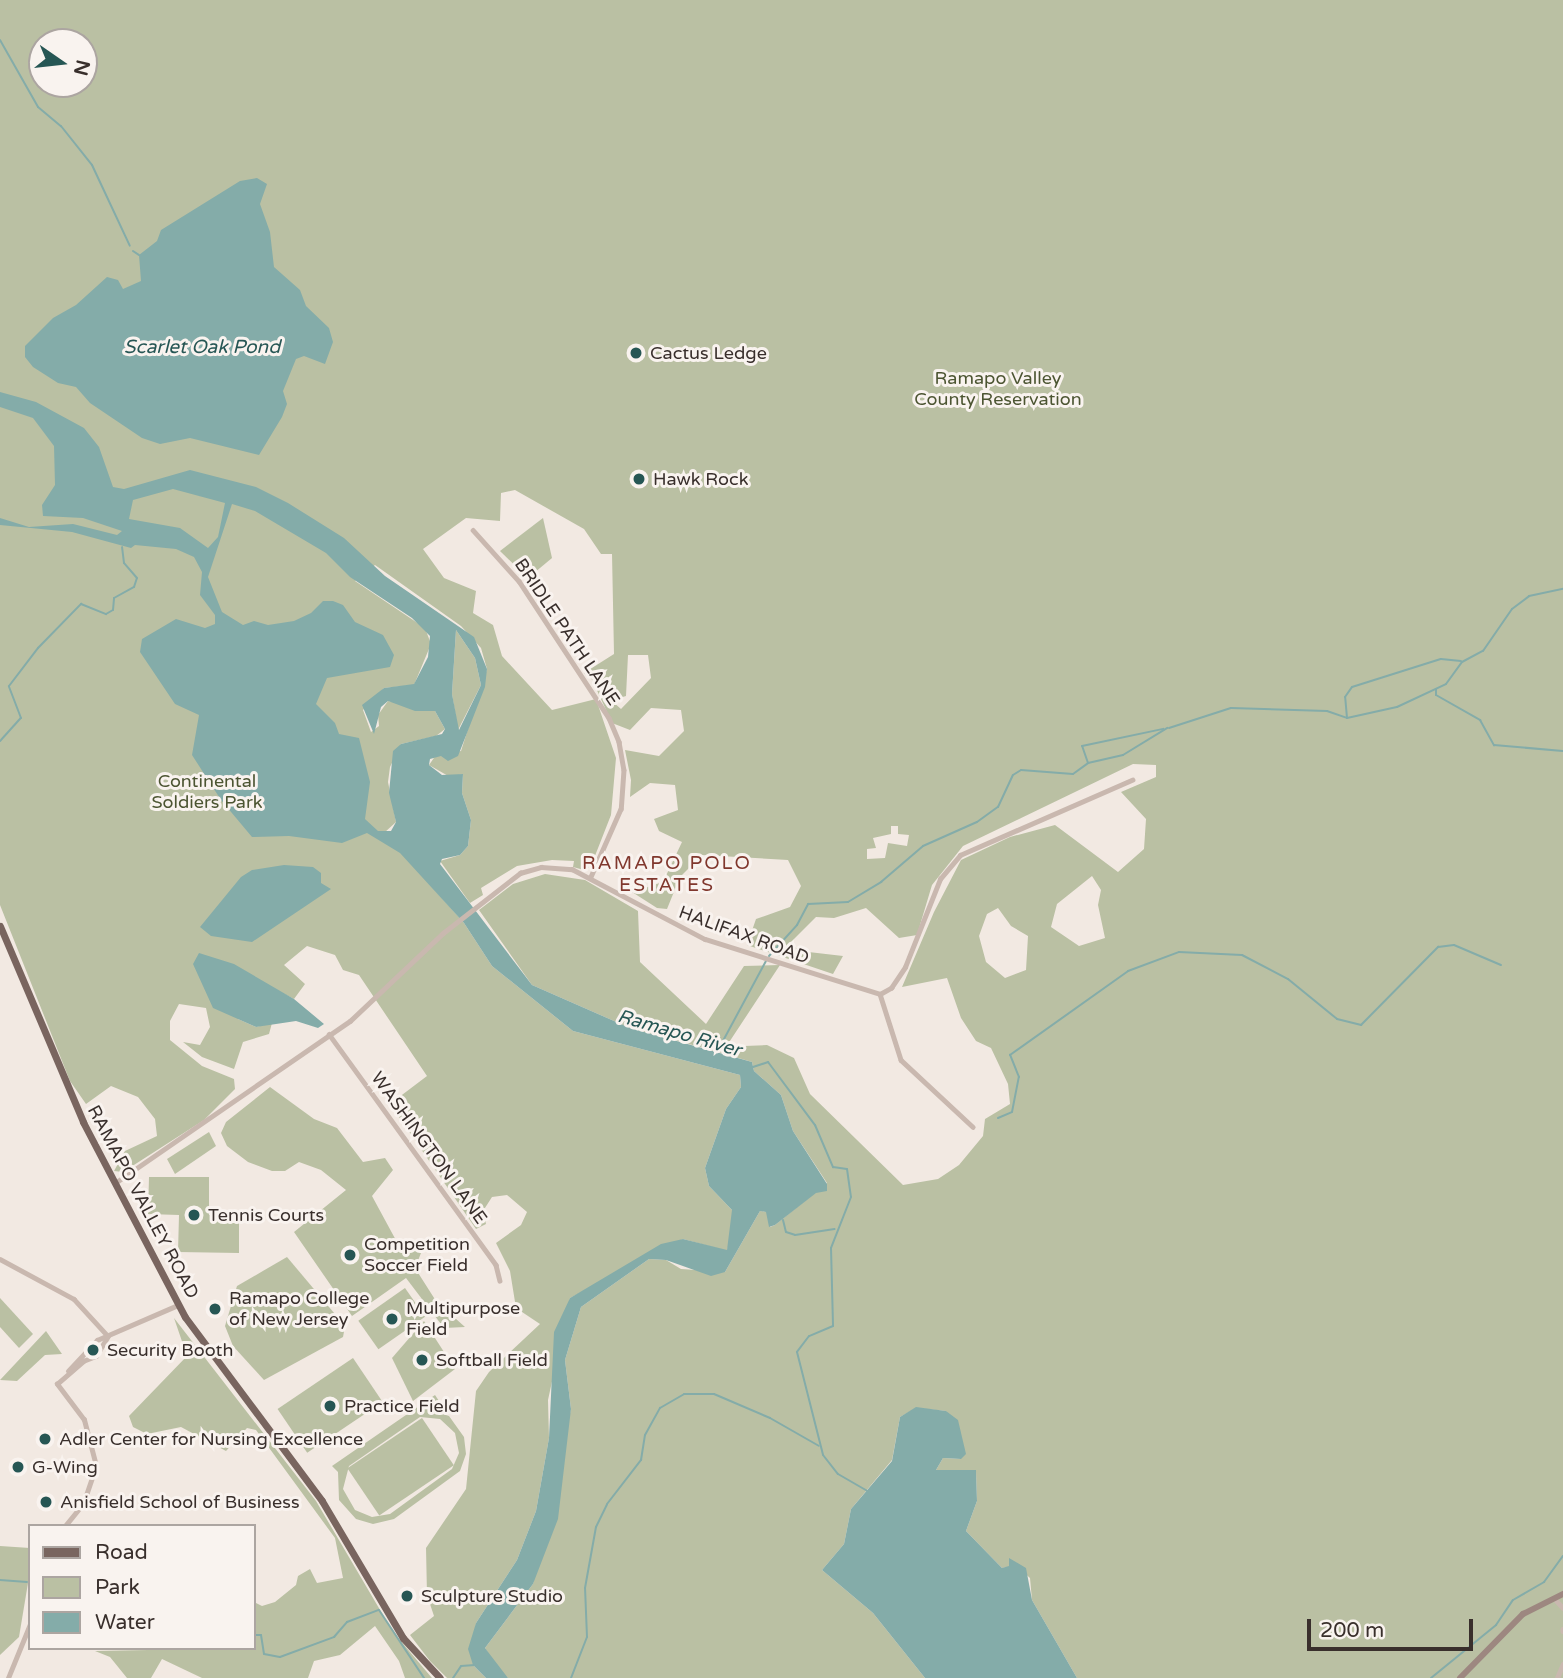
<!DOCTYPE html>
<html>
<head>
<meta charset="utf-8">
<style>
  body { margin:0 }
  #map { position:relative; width:1563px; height:1678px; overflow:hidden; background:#f2e9e2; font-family:"Varela Round",sans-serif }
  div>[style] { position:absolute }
  .green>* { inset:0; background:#bac0a3; transform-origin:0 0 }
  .water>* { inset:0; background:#84aca9 }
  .stream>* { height:2px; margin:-1px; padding:0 1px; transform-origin:1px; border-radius:1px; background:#84aca9 }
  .street>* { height:4.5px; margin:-2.25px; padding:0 2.25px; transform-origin:2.25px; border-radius:2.25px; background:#c9b8af }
  .secondary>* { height:6px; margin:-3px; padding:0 3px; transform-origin:3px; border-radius:3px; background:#9d8780 }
  .primary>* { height:7px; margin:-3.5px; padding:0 3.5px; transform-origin:3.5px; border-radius:3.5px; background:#79655f }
  .dots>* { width:19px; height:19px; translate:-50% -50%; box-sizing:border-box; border:4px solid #f9f3ef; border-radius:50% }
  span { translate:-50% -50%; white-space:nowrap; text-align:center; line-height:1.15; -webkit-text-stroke:6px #f9f3ef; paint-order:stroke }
  .poi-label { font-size:18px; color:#392f2c }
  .left { translate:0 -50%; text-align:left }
  .park-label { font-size:18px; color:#4c5532 }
  .street-label { font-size:18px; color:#392f2c }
  .water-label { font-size:19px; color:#265654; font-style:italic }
  .neighbourhood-label { font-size:19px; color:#80372d; letter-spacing:2px }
  .legend { position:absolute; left:28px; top:1524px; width:228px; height:126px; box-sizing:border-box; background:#f9f3ef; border:2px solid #aca5a1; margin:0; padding:9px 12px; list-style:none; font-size:21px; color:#392f2c }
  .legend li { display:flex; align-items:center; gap:14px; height:35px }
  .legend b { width:35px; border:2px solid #aca5a1 }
  .north { position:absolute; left:28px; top:28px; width:70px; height:70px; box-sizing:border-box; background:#f9f3ef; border:2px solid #aca5a1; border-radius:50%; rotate:104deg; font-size:19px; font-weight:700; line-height:28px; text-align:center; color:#392f2c }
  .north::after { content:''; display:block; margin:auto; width:24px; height:32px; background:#265654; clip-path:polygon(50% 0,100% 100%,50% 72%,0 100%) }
  .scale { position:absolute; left:1307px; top:1619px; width:166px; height:32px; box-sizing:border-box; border:4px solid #392f2c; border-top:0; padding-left:9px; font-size:21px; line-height:24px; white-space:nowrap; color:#392f2c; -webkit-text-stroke:5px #f9f3ef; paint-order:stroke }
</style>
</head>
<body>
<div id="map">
  <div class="green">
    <div style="clip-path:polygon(evenodd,0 0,1563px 0,1563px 1678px,1077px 1678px,1032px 1600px,1030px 1578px,1009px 1559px,1009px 1567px,1002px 1568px,966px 1531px,977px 1501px,976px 1471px,936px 1470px,943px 1458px,961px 1459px,946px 1411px,916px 1408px,900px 1417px,892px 1460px,851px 1509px,844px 1544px,822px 1570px,873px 1613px,925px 1678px,508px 1678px,500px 1673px,485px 1648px,533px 1584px,571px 1409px,565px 1360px,581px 1307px,649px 1259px,666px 1260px,681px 1269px,725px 1272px,760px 1211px,767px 1212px,770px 1227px,775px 1225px,827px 1183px,793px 1131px,781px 1095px,754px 1071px,752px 1062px,735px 1057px,745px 1046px,767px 1045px,794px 1058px,810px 1094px,903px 1185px,938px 1179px,959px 1165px,983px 1136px,985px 1119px,1010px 1104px,1008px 1084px,991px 1048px,976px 1041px,961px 1018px,947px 978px,902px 987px,934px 912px,961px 860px,1010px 837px,1055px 825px,1118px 872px,1144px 849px,1146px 819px,1121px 792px,1156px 777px,1156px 765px,1133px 764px,963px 846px,932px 885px,917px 935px,899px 938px,866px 908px,834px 918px,816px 917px,790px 943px,800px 951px,843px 956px,833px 974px,747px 945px,756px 919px,790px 907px,801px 886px,788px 860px,702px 855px,680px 877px,667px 909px,657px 908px,632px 892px,663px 882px,682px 842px,659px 831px,654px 819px,678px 810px,675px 785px,650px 783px,630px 797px,631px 780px,625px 750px,659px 756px,684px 731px,681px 710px,651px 708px,630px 730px,612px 723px,595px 686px,621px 709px,651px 678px,648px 655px,628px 655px,626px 696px,616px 699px,584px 673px,614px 654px,612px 554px,601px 554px,584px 529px,515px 490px,501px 493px,500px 521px,466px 518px,423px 549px,444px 578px,476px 591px,473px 613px,493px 625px,502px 656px,552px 710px,596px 699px,616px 758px,611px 815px,591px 866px,584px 870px,573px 867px,574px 861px,552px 860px,517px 866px,481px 888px,483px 895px,470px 903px,440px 861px,460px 855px,468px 846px,471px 820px,462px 793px,463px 774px,450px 777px,429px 765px,436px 755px,461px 751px,487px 669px,481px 648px,461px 626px,375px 565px,355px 581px,425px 628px,431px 644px,414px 685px,384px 688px,363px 710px,371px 732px,379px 726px,378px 715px,388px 701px,435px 711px,445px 729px,436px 736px,401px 744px,390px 767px,388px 782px,396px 822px,384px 833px,464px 923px,492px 966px,573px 1031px,740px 1075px,741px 1087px,726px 1109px,705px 1168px,709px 1186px,732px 1210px,733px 1226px,727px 1251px,683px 1239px,570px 1298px,548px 1400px,549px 1438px,536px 1511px,517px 1560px,476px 1623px,473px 1665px,486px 1678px,447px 1678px,430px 1661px,410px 1635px,434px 1616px,427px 1595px,426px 1548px,466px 1489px,476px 1391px,489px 1372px,540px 1324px,516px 1308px,510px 1271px,496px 1243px,521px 1225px,527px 1212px,507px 1195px,492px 1197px,483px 1211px,486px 1224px,476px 1229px,390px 1104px,427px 1076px,359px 975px,343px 970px,335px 955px,307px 946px,284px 965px,305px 984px,294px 999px,267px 985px,238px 1019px,256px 1027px,272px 1023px,269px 1034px,243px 1042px,234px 1069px,202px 1057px,183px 1042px,200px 1045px,210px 1027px,206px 1008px,179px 1004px,170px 1021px,170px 1040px,202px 1066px,234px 1079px,235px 1089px,204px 1120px,123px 1172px,114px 1171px,125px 1151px,157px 1136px,155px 1119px,138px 1097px,111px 1086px,86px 1104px,70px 1081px,0 905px,0 0,42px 42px,84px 42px,84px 84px,42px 84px,42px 42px,0 0,891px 826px,898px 826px,898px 834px,909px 835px,907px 846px,888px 843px,885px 858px,867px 859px,867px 849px,876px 848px,873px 838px,891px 834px,891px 826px,0 0,1092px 876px,1101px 890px,1098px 905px,1105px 938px,1079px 946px,1051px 927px,1057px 904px,1092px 876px,0 0,998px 908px,1011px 926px,1028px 936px,1026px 970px,1005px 978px,986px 962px,979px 936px,987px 914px,998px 908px)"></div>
    <div style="clip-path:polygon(543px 518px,552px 558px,528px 578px,500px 551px)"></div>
    <div style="clip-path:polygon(456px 630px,475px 658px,481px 685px,458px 730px,452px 694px)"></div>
    <div style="clip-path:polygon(545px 874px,585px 880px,638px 911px,640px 962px,706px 1024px,744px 966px,780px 965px,722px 1053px,630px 1028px,532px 985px,479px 910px,513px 884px)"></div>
    <div style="clip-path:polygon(270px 1087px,314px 1119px,337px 1128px,363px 1162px,385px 1158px,393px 1170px,372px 1196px,398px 1244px,421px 1253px,415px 1268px,436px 1301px,465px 1327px,444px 1328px,406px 1278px,352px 1316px,294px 1232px,346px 1190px,321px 1170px,299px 1162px,285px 1171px,272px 1171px,248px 1162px,227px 1146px,221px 1133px,226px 1122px)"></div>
    <div style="clip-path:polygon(209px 1132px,216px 1146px,175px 1174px,167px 1159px)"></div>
    <div style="clip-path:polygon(149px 1177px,209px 1177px,209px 1215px,239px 1215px,239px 1253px,178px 1252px,179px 1215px,148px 1214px)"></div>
    <div style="clip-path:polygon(287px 1257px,345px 1326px,343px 1337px,264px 1380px,233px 1346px,225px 1326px,237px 1286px)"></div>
    <div style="left:405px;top:1288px;width:35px;height:57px;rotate:55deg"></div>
    <div style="clip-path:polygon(0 1298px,33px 1334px,19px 1348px,0 1327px)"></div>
    <div style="clip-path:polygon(174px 1318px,316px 1501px,393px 1632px,432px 1678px,405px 1678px,399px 1661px,375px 1626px,340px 1655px,314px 1661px,308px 1678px,202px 1678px,162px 1659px,151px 1678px,127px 1678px,110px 1657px,95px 1651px,254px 1648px,254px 1602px,262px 1606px,275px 1602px,296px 1585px,298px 1576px,310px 1569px,317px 1583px,343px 1578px,335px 1538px,256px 1430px,247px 1428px,226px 1451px,181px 1427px,147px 1434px,133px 1427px,129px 1416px,187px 1356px)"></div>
    <div style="clip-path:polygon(424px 1321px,455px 1369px,413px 1401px,392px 1358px)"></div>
    <div style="clip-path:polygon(46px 1331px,62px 1354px,45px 1355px,17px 1381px,0 1380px)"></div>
    <div style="left:353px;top:1358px;width:53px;height:91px;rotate:56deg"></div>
    <div style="clip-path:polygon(evenodd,435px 1395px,439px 1401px,428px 1409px,449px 1416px,464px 1437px,466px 1454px,460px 1471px,394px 1519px,373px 1524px,356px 1519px,339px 1500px,338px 1472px,332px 1466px,435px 1395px,420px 1417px,440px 1419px,455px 1433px,459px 1453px,452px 1469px,390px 1514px,372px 1517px,355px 1510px,343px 1489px,349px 1466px,420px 1417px)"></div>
    <div style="left:422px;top:1418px;width:57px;height:90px;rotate:56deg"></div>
    <div style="clip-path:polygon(0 1546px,30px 1548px,30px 1571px,19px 1637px,0 1655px)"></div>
  </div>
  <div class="water">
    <div style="clip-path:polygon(257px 178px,267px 184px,260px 204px,270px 232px,274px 267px,300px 290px,306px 306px,329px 328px,333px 342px,325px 364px,304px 356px,296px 359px,283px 391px,287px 404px,282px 417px,259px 455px,190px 438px,160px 444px,142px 438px,90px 403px,76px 387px,58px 383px,33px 367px,25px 357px,25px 346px,53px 318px,76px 305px,107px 277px,118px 280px,123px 289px,141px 281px,139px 255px,157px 241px,161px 230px,240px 181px)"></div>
    <div style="clip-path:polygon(evenodd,0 392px,36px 402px,84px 428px,99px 447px,113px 487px,124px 489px,190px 470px,256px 487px,288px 503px,344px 538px,385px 576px,474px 637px,487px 669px,485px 687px,458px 756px,448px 761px,441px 756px,430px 759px,429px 765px,442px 775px,463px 774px,462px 793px,471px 820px,468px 846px,460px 855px,442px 859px,440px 864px,532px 985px,630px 1028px,752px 1062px,754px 1071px,781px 1095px,793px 1131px,827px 1184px,827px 1191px,816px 1193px,775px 1225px,769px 1227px,766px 1212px,760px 1211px,725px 1272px,711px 1276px,666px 1260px,649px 1259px,581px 1307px,565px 1360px,571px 1409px,558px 1519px,533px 1584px,485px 1648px,508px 1678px,486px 1678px,473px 1665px,468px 1649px,476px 1623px,517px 1560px,536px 1511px,549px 1438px,554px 1332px,570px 1298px,661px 1244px,683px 1239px,727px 1250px,732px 1210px,709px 1186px,705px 1168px,726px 1109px,741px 1087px,740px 1075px,573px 1031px,492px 966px,464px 923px,400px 853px,367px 833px,342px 843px,289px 836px,252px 837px,221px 800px,192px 755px,199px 715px,175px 704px,140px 652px,142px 639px,176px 619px,205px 628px,215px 624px,215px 615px,200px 595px,202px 572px,194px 557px,176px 549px,135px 545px,131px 548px,72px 532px,0 525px,0 518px,29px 527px,73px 524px,117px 535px,122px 531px,83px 518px,43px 516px,42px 505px,55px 485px,54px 446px,33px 418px,0 407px,0 392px,173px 489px,225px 503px,218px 537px,208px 548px,180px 528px,129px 519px,133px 500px,173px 489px,0 392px,232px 504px,255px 511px,326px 553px,350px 577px,412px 618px,430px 636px,428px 657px,414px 684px,384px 688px,362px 705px,374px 734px,381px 707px,388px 701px,415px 711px,435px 711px,445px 729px,442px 734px,401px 744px,393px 751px,389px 793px,396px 822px,391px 831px,378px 831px,365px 819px,370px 782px,359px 738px,339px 734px,335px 723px,316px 704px,327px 678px,390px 667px,394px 655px,383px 635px,355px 622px,343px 605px,333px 601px,323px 601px,311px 613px,294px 621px,268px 625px,254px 621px,243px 625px,222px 612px,208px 577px,232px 504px,0 392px,456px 630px,475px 658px,481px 685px,459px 730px,452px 694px,456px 630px)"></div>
    <div style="clip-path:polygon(284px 865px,313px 867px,321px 873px,321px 883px,331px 889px,252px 942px,211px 936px,200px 927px,241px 877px,252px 870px)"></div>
    <div style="clip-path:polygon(199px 953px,234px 964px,294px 999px,324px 1024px,318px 1028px,296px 1021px,256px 1027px,213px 1008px,193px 964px)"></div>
    <div style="clip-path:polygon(916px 1407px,946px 1411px,958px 1420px,966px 1454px,961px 1459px,943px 1458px,936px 1470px,976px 1470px,977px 1501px,966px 1531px,1002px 1568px,1009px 1566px,1009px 1558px,1026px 1568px,1032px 1600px,1077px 1678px,925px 1678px,873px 1613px,822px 1570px,844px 1544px,851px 1509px,892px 1461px,900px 1417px)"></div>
  </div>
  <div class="stream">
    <div style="left:0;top:40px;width:77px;rotate:60.4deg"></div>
    <div style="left:38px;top:107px;width:30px;rotate:40deg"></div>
    <div style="left:61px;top:126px;width:50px;rotate:51.5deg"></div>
    <div style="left:92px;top:165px;width:89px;rotate:64.9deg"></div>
    <div style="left:133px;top:251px;width:7px;rotate:34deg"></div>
    <div style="left:1436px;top:689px;width:6px;rotate:90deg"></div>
    <div style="left:1436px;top:695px;width:51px;rotate:29.6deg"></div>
    <div style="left:1480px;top:720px;width:29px;rotate:61deg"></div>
    <div style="left:1494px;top:745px;width:69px;rotate:5deg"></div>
    <div style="left:1347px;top:718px;width:21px;rotate:-95deg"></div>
    <div style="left:1345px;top:697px;width:12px;rotate:-55deg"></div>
    <div style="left:1352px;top:687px;width:93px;rotate:-17.5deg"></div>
    <div style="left:1441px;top:659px;width:20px;rotate:6deg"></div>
    <div style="left:1169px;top:728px;width:65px;rotate:-17.9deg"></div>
    <div style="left:1231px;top:708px;width:96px;rotate:1.8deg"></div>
    <div style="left:1327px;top:711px;width:21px;rotate:19deg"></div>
    <div style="left:1347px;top:718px;width:51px;rotate:-12.4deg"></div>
    <div style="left:1397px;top:707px;width:54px;rotate:-25.1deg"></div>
    <div style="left:1446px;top:684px;width:27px;rotate:-54deg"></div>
    <div style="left:1462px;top:662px;width:24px;rotate:-28deg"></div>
    <div style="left:1483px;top:651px;width:51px;rotate:-55.4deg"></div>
    <div style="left:1512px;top:609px;width:21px;rotate:-37deg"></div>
    <div style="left:1529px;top:596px;width:35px;rotate:-12deg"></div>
    <div style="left:0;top:741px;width:31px;rotate:-48deg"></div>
    <div style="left:21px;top:718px;width:34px;rotate:-111deg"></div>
    <div style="left:9px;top:686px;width:48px;rotate:-52.7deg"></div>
    <div style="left:38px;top:648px;width:62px;rotate:-45.7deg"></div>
    <div style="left:81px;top:604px;width:27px;rotate:22deg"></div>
    <div style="left:106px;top:614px;width:8px;rotate:-30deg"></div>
    <div style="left:113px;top:610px;width:12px;rotate:-85deg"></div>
    <div style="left:114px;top:598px;width:23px;rotate:-29deg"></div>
    <div style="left:134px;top:587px;width:9px;rotate:-72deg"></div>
    <div style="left:137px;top:578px;width:20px;rotate:-131deg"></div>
    <div style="left:124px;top:563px;width:16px;rotate:-97deg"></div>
    <div style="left:1088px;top:763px;width:18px;rotate:-109deg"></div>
    <div style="left:1082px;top:746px;width:83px;rotate:-11.9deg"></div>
    <div style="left:769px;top:956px;width:42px;rotate:-47.9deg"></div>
    <div style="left:797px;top:925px;width:24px;rotate:-62deg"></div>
    <div style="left:808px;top:904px;width:40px;rotate:-2.9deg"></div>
    <div style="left:848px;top:902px;width:39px;rotate:-31deg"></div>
    <div style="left:881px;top:882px;width:55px;rotate:-40.6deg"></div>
    <div style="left:923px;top:846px;width:59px;rotate:-24deg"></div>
    <div style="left:977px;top:822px;width:26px;rotate:-36deg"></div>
    <div style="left:998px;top:807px;width:35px;rotate:-65deg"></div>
    <div style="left:1013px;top:775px;width:9px;rotate:-32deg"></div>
    <div style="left:1021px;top:770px;width:52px;rotate:4.4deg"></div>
    <div style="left:1073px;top:774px;width:19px;rotate:-36deg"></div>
    <div style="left:1088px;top:763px;width:36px;rotate:-13deg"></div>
    <div style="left:1123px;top:755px;width:52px;rotate:-31.5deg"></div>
    <div style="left:717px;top:1052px;width:103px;rotate:-61.7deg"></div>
    <div style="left:753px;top:1067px;width:16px;rotate:-18deg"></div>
    <div style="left:768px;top:1062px;width:79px;rotate:53.3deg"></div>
    <div style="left:815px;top:1125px;width:46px;rotate:66.8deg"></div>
    <div style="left:833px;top:1167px;width:14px;rotate:8deg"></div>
    <div style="left:847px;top:1169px;width:28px;rotate:82deg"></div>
    <div style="left:851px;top:1197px;width:55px;rotate:111.4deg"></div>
    <div style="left:831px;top:1248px;width:78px;rotate:88.5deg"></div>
    <div style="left:833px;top:1326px;width:26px;rotate:157deg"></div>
    <div style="left:809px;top:1336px;width:20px;rotate:127deg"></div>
    <div style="left:797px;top:1352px;width:106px;rotate:75.8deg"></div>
    <div style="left:823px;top:1455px;width:24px;rotate:52deg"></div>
    <div style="left:838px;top:1474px;width:34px;rotate:30deg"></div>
    <div style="left:998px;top:1118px;width:15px;rotate:-23deg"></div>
    <div style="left:1012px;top:1112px;width:36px;rotate:-79deg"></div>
    <div style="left:1019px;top:1077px;width:24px;rotate:-112deg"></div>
    <div style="left:1010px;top:1055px;width:145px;rotate:-35.4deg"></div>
    <div style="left:1128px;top:971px;width:54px;rotate:-20.4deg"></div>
    <div style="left:1179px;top:952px;width:63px;rotate:2.7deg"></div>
    <div style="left:1242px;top:955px;width:52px;rotate:27.6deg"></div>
    <div style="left:1288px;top:979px;width:63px;rotate:39.2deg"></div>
    <div style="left:1337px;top:1019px;width:25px;rotate:14deg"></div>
    <div style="left:1361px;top:1025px;width:110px;rotate:-45.4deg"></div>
    <div style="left:1438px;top:947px;width:16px;rotate:-7deg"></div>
    <div style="left:1454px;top:945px;width:51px;rotate:23.1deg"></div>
    <div style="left:783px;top:1220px;width:12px;rotate:76deg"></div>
    <div style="left:786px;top:1232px;width:9px;rotate:18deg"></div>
    <div style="left:795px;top:1235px;width:40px;rotate:-8.5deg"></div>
    <div style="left:0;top:1580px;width:27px;rotate:4deg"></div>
    <div style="left:254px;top:1635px;width:7px"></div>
    <div style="left:261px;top:1635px;width:19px;rotate:81deg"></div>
    <div style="left:264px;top:1654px;width:16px;rotate:11deg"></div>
    <div style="left:280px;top:1657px;width:58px;rotate:-20.3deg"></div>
    <div style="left:334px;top:1637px;width:20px;rotate:-49deg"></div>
    <div style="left:347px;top:1622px;width:34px;rotate:-21deg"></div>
    <div style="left:379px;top:1610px;width:82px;rotate:56.5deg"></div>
    <div style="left:453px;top:1678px;width:14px;rotate:-56deg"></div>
    <div style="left:461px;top:1666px;width:14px;rotate:-4deg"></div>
    <div style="left:571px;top:1678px;width:44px;rotate:-68.7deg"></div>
    <div style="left:587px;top:1637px;width:49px;rotate:-92.3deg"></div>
    <div style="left:585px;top:1588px;width:62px;rotate:-79.8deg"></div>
    <div style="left:596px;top:1527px;width:25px;rotate:-64deg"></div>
    <div style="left:607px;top:1504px;width:56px;rotate:-52.3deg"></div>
    <div style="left:641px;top:1460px;width:25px;rotate:-81deg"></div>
    <div style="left:645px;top:1435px;width:31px;rotate:-61deg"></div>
    <div style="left:660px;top:1408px;width:28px;rotate:-30deg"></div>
    <div style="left:684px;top:1394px;width:30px"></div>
    <div style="left:714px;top:1394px;width:61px;rotate:23.2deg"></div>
    <div style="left:770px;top:1418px;width:56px;rotate:29.7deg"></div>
    <div style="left:1431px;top:1678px;width:84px;rotate:-39.2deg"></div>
    <div style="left:1496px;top:1625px;width:30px;rotate:-56deg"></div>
    <div style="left:1513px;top:1600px;width:36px;rotate:-30deg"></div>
    <div style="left:1544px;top:1582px;width:32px;rotate:-54deg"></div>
  </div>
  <div class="street">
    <div style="left:473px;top:530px;width:69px;rotate:48deg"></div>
    <div style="left:519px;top:581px;width:164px;rotate:56.7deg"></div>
    <div style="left:609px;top:718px;width:26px;rotate:67deg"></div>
    <div style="left:619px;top:742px;width:28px;rotate:80deg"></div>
    <div style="left:624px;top:770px;width:39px;rotate:94deg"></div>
    <div style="left:621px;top:809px;width:74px;rotate:113.8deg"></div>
    <div style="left:880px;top:994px;width:69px;rotate:72.3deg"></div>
    <div style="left:901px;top:1060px;width:98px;rotate:42.9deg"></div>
    <div style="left:329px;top:1034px;width:285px;rotate:54.1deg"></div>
    <div style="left:496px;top:1265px;width:16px;rotate:76deg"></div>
    <div style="left:115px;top:1183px;width:285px;rotate:-34.6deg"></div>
    <div style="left:350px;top:1021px;width:128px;rotate:-43.4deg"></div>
    <div style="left:443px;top:933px;width:98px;rotate:-37.9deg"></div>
    <div style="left:520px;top:873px;width:22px;rotate:-16deg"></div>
    <div style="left:541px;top:867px;width:31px;rotate:4deg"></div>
    <div style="left:572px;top:869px;width:150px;rotate:27.8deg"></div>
    <div style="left:705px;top:939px;width:183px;rotate:17.4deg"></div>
    <div style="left:880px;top:994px;width:13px;rotate:-29deg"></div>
    <div style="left:891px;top:988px;width:25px;rotate:-56deg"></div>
    <div style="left:905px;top:967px;width:95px;rotate:-68.3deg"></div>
    <div style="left:940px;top:879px;width:31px;rotate:-50deg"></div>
    <div style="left:960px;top:855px;width:188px;rotate:-23.6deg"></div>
    <div style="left:0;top:1259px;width:84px;rotate:28.4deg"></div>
    <div style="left:74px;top:1299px;width:50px;rotate:47.4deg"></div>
    <div style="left:68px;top:1371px;width:42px;rotate:-46.9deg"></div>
    <div style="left:97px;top:1340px;width:88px;rotate:-23.4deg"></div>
    <div style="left:65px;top:1526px;width:28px;rotate:-51deg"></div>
    <div style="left:83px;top:1504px;width:40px;rotate:-71.1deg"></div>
    <div style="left:96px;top:1466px;width:48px;rotate:-104.6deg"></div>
    <div style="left:84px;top:1420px;width:45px;rotate:-126.9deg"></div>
    <div style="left:57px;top:1384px;width:35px;rotate:-41deg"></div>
    <div style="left:83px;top:1361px;width:14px;rotate:-21deg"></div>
    <div style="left:96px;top:1356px;width:23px;rotate:-59deg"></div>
    <div style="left:1554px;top:1598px;width:13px;rotate:48deg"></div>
    <div style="left:1563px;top:1629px;width:2px;rotate:90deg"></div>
    <div style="left:8px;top:1678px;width:58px;rotate:-67.8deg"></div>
    <div style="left:1557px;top:1678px;width:15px;rotate:-67deg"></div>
  </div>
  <div class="secondary">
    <div style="left:1460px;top:1678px;width:90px;rotate:-45.5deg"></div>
    <div style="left:1523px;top:1614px;width:45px;rotate:-26.6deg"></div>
  </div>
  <div class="primary">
    <div style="left:0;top:926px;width:213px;rotate:67deg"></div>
    <div style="left:83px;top:1122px;width:220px;rotate:62.4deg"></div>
    <div style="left:185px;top:1317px;width:229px;rotate:53.3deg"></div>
    <div style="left:322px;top:1501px;width:159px;rotate:59.4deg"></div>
    <div style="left:403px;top:1638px;width:54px;rotate:47.2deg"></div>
  </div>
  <div class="dots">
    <div style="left:636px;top:353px;background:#265654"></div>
    <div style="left:639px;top:479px;background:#265654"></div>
    <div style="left:194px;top:1215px;background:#265654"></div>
    <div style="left:350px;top:1255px;background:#265654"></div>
    <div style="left:215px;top:1309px;background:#265654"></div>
    <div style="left:392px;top:1319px;background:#265654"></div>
    <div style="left:93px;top:1350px;background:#265654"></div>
    <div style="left:422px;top:1360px;background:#265654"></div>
    <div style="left:330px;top:1406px;background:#265654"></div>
    <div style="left:45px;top:1439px;background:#265654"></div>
    <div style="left:18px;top:1467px;background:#265654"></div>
    <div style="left:46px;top:1502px;background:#265654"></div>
    <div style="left:407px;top:1596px;background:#265654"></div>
  </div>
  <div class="poi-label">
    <span class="left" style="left:650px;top:353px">Cactus Ledge</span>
    <span class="left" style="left:653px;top:479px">Hawk Rock</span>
    <span class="left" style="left:208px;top:1215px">Tennis Courts</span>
    <span class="left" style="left:364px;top:1255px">Competition<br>Soccer Field</span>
    <span class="left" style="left:229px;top:1309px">Ramapo College<br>of New Jersey</span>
    <span class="left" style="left:406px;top:1319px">Multipurpose<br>Field</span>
    <span class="left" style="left:107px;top:1350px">Security Booth</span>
    <span class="left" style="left:436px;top:1360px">Softball Field</span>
    <span class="left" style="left:344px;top:1406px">Practice Field</span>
    <span class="left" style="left:59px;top:1439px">Adler Center for Nursing Excellence</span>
    <span class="left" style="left:32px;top:1467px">G-Wing</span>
    <span class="left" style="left:60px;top:1502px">Anisfield School of Business</span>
    <span class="left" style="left:421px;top:1596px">Sculpture Studio</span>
  </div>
  <div class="park-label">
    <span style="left:998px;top:389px">Ramapo Valley<br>County Reservation</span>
    <span style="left:207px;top:792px">Continental<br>Soldiers Park</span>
  </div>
  <div class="street-label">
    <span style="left:567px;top:632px;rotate:56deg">BRIDLE PATH LANE</span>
    <span style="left:744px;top:935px;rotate:20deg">HALIFAX ROAD</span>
    <span style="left:429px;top:1148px;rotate:54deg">WASHINGTON LANE</span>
    <span style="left:143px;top:1202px;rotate:62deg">RAMAPO VALLEY ROAD</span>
  </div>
  <div class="water-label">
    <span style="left:202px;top:348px">Scarlet Oak Pond</span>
    <span style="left:679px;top:1034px;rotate:16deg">Ramapo River</span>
  </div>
  <div class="neighbourhood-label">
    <span style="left:667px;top:875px">RAMAPO POLO<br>ESTATES</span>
  </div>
  <ul class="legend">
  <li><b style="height:9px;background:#79655f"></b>Road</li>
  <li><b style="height:19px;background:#bac0a3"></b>Park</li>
  <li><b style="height:19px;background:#84aca9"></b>Water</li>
  </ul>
  <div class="north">N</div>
  <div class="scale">200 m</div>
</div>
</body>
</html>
